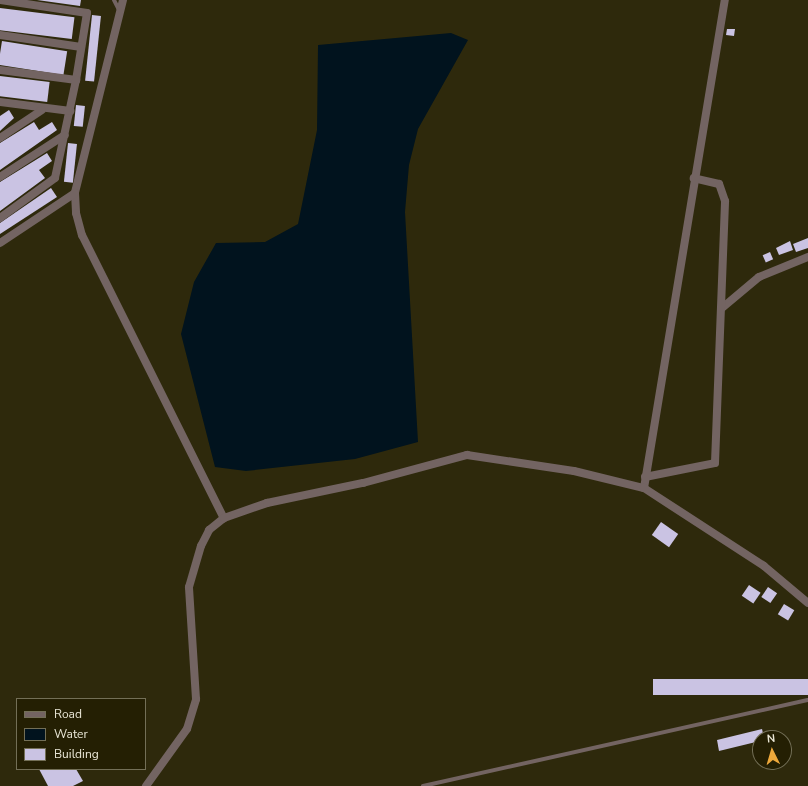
<!DOCTYPE html>
<html>
<head>
<meta charset="utf-8">
<style>
  body { margin:0 }
  #map { position:relative; width:808px; height:786px; overflow:hidden; background:#2e290c; font-family:"Nunito Sans",sans-serif }
  div>[style] { position:absolute }
  .water>* { inset:0; background:#01131e }
  .building>* { inset:0; background:#cac3e3; transform-origin:0 0 }
  .service>* { height:4px; margin:-2px; padding:0 2px; transform-origin:2px; border-radius:2px; background:#736462 }
  .minor>* { height:8px; margin:-4px; padding:0 4px; transform-origin:4px; border-radius:4px; background:#736462 }
  span { translate:-50% -50%; white-space:nowrap; text-align:center; line-height:1.15; -webkit-text-stroke:4px #241f03; paint-order:stroke }
  .legend { position:absolute; left:16px; top:698px; width:130px; height:72px; box-sizing:border-box; background:#241f03; border:1px solid #736f57; margin:0; padding:5px 7px; list-style:none; font-size:12px; color:#e9e6d6 }
  .legend li { display:flex; align-items:center; gap:8px; height:20px }
  .legend b { width:20px; border:1px solid #736f57 }
  .north { position:absolute; left:752px; top:730px; width:40px; height:40px; box-sizing:border-box; background:#241f03; border:1px solid #736f57; border-radius:50%; rotate:355deg; font-size:11px; font-weight:700; line-height:16px; text-align:center; color:#e9e6d6 }
  .north::after { content:''; display:block; margin:auto; width:14px; height:18px; background:#eda83b; clip-path:polygon(50% 0,100% 100%,50% 72%,0 100%) }
</style>
</head>
<body>
<div id="map">
  <div class="water">
    <div style="clip-path:polygon(451px 33px,468px 40px,418px 129px,409px 165px,405px 212px,418px 442px,355px 459px,246px 471px,215px 467px,181px 334px,194px 282px,216px 243px,265px 242px,298px 224px,317px 130px,318px 45px)"></div>
  </div>
  <div class="building">
    <div style="clip-path:polygon(37px 0,81px 0,80px 6px)"></div>
    <div style="left:0;top:8px;width:75px;height:22px;rotate:7deg"></div>
    <div style="left:92px;top:15px;width:9px;height:66px;rotate:6deg"></div>
    <div style="clip-path:polygon(727px 29px,735px 29px,734px 36px,726px 35px)"></div>
    <div style="left:2px;top:41px;width:66px;height:24px;rotate:9deg"></div>
    <div style="left:0;top:76px;width:50px;height:20px;rotate:7deg"></div>
    <div style="left:76px;top:105px;width:9px;height:21px;rotate:6deg"></div>
    <div style="clip-path:polygon(9px 110px,14px 118px,0 131px,0 116px)"></div>
    <div style="clip-path:polygon(34px 122px,39px 130px,52px 122px,57px 130px,0 170px,0 143px)"></div>
    <div style="left:68px;top:143px;width:9px;height:39px;rotate:6deg"></div>
    <div style="clip-path:polygon(47px 153px,52px 161px,39px 170px,45px 178px,0 211px,0 182px)"></div>
    <div style="clip-path:polygon(51px 188px,57px 197px,0 234px,0 223px)"></div>
    <div style="clip-path:polygon(808px 238px,808px 248px,796px 252px,793px 244px)"></div>
    <div style="clip-path:polygon(790px 241px,793px 250px,779px 255px,776px 248px)"></div>
    <div style="left:770px;top:252px;width:8px;height:8px;rotate:67deg"></div>
    <div style="left:661px;top:522px;width:21px;height:16px;rotate:35deg"></div>
    <div style="left:749px;top:585px;width:14px;height:13px;rotate:34deg"></div>
    <div style="left:768px;top:587px;width:11px;height:12px;rotate:34deg"></div>
    <div style="left:784px;top:604px;width:12px;height:12px;rotate:31deg"></div>
    <div style="left:808px;top:679px;width:16px;height:155px;rotate:90deg"></div>
    <div style="clip-path:polygon(762px 729px,764px 738px,760px 741px,719px 751px,717px 740px)"></div>
    <div style="clip-path:polygon(39px 769px,76px 769px,83px 781px,73px 786px,48px 786px)"></div>
  </div>
  <div class="service">
    <div style="left:114px;top:0;width:11px;rotate:63deg"></div>
    <div style="left:423px;top:786px;width:394px;rotate:-12.6deg"></div>
  </div>
  <div class="minor">
    <div style="left:0;top:0;width:88px;rotate:8.5deg"></div>
    <div style="left:87px;top:13px;width:68px;rotate:99.3deg"></div>
    <div style="left:123px;top:0;width:199px;rotate:104deg"></div>
    <div style="left:75px;top:193px;width:20px;rotate:87deg"></div>
    <div style="left:76px;top:213px;width:23px;rotate:75deg"></div>
    <div style="left:82px;top:235px;width:317px;rotate:63.4deg"></div>
    <div style="left:0;top:35px;width:82px;rotate:8.4deg"></div>
    <div style="left:0;top:70px;width:77px;rotate:7.5deg"></div>
    <div style="left:76px;top:80px;width:100px;rotate:102.1deg"></div>
    <div style="left:55px;top:178px;width:68px;rotate:144deg"></div>
    <div style="left:0;top:102px;width:71px;rotate:7.3deg"></div>
    <div style="left:0;top:138px;width:50px;rotate:-33.7deg"></div>
    <div style="left:0;top:177px;width:77px;rotate:-32.9deg"></div>
    <div style="left:0;top:243px;width:90px;rotate:-33.7deg"></div>
    <div style="left:722px;top:308px;width:48px;rotate:-40deg"></div>
    <div style="left:759px;top:277px;width:53px;rotate:-22.2deg"></div>
    <div style="left:645px;top:477px;width:71px;rotate:-11.3deg"></div>
    <div style="left:715px;top:463px;width:262px;rotate:-87.8deg"></div>
    <div style="left:725px;top:201px;width:18px;rotate:-109deg"></div>
    <div style="left:719px;top:184px;width:26px;rotate:-167deg"></div>
    <div style="left:644px;top:488px;width:495px;rotate:-80.6deg"></div>
    <div style="left:146px;top:786px;width:70px;rotate:-54.3deg"></div>
    <div style="left:187px;top:729px;width:31px;rotate:-73deg"></div>
    <div style="left:196px;top:699px;width:112px;rotate:-93.6deg"></div>
    <div style="left:189px;top:587px;width:43px;rotate:-73.7deg"></div>
    <div style="left:201px;top:546px;width:18px;rotate:-63deg"></div>
    <div style="left:209px;top:530px;width:19px;rotate:-39deg"></div>
    <div style="left:224px;top:518px;width:46px;rotate:-19.2deg"></div>
    <div style="left:267px;top:503px;width:98px;rotate:-11.8deg"></div>
    <div style="left:363px;top:483px;width:108px;rotate:-15.1deg"></div>
    <div style="left:467px;top:455px;width:108px;rotate:8.5deg"></div>
    <div style="left:574px;top:471px;width:72px;rotate:13.7deg"></div>
    <div style="left:644px;top:488px;width:143px;rotate:33deg"></div>
    <div style="left:764px;top:566px;width:57px;rotate:40.1deg"></div>
  </div>
  <ul class="legend">
  <li><b style="height:5px;background:#736462"></b>Road</li>
  <li><b style="height:11px;background:#01131e"></b>Water</li>
  <li><b style="height:11px;background:#cac3e3"></b>Building</li>
  </ul>
  <div class="north">N</div>
</div>
</body>
</html>
